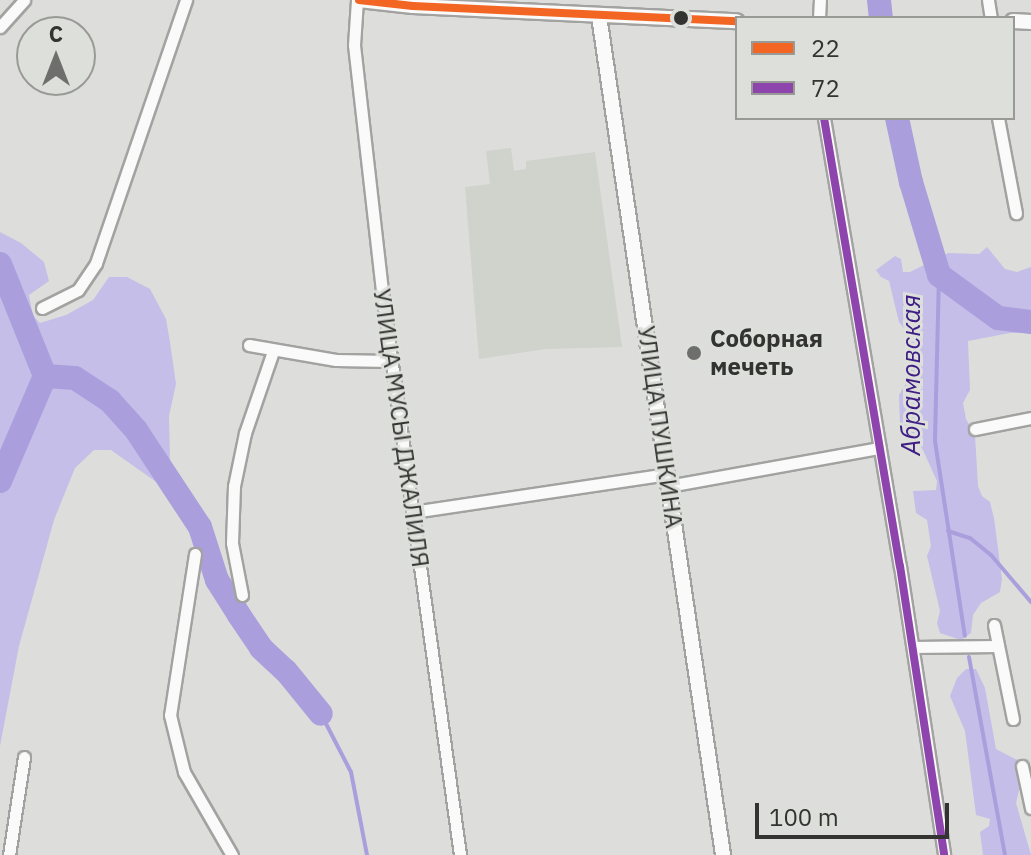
<!DOCTYPE html>
<html>
<head>
<meta charset="utf-8">
<style>
  body { margin:0 }
  #map { position:relative; width:1031px; height:855px; overflow:hidden; background:#dddedb; font-family:"IBM Plex Sans",sans-serif }
  div>[style] { position:absolute }
  .built>* { inset:0; background:#cfd3cb }
  .green>* { inset:0; background:#c4bee8 }
  .stream>* { height:4px; margin:-2px; padding:0 2px; transform-origin:2px; border-radius:2px; background:#aa9fdc }
  .river>* { height:24px; margin:-12px; padding:0 12px; transform-origin:12px; border-radius:12px; background:#aa9fdc }
  .roads { filter:drop-shadow(2px 0 #a2a3a1) drop-shadow(-2px 0 #a2a3a1) drop-shadow(0 2px #a2a3a1) drop-shadow(0 -2px #a2a3a1) }
  .minor>* { height:11px; margin:-5.5px; padding:0 5.5px; transform-origin:5.5px; border-radius:5.5px; background:#fafafa }
  .tertiary>* { height:14px; margin:-7px; padding:0 7px; transform-origin:7px; border-radius:7px; background:#fafafa }
  .bus-1>* { height:8px; margin:-4px; padding:0 4px; transform-origin:4px; border-radius:4px; background:#f26522 }
  .bus-2>* { height:8px; margin:-4px; padding:0 4px; transform-origin:4px; border-radius:4px; background:#8e44ad }
  .dots>* { width:22px; height:22px; translate:-50% -50%; box-sizing:border-box; border:4px solid #dddfda; border-radius:50% }
  span { translate:-50% -50%; white-space:nowrap; text-align:center; line-height:1.15; -webkit-text-stroke:6px #dddfda; paint-order:stroke }
  .poi-label { font-size:24px; color:#333331; font-weight:700 }
  .left { translate:0 -50%; text-align:left }
  .street-label { font-size:24px; color:#333331 }
  .water-label { font-size:26px; color:#3e1d84; font-style:italic }
  .legend { position:absolute; left:735px; top:16px; width:280px; height:104px; box-sizing:border-box; background:#dddfda; border:2px solid #999a96; margin:0; padding:10px 14px; list-style:none; font-size:24px; color:#333331 }
  .legend li { display:flex; align-items:center; gap:16px; height:40px }
  .legend b { width:40px; border:2px solid #999a96 }
  .north { position:absolute; left:16px; top:16px; width:80px; height:80px; box-sizing:border-box; background:#dddfda; border:2px solid #999a96; border-radius:50%; rotate:0deg; font-size:22px; font-weight:700; line-height:32px; text-align:center; color:#333331 }
  .north::after { content:''; display:block; margin:auto; width:28px; height:36px; background:#6e6f6c; clip-path:polygon(50% 0,100% 100%,50% 72%,0 100%) }
  .scale { position:absolute; left:755px; top:803px; width:194px; height:36px; box-sizing:border-box; border:4px solid #333331; border-top:0; padding-left:10px; font-size:24px; line-height:28px; white-space:nowrap; color:#333331; -webkit-text-stroke:6px #dddfda; paint-order:stroke }
</style>
</head>
<body>
<div id="map">
  <div class="built">
    <div style="clip-path:polygon(511px 148px,514px 171px,526px 169px,526px 161px,595px 152px,622px 347px,546px 349px,479px 359px,465px 187px,490px 184px,486px 151px)"></div>
  </div>
  <div class="green">
    <div style="clip-path:polygon(0 232px,21px 243px,44px 262px,49px 281px,29px 295px,33px 316px,40px 323px,66px 315px,93px 300px,109px 277px,127px 277px,150px 289px,166px 319px,170px 342px,176px 384px,169px 416px,170px 460px,186px 503px,111px 450px,94px 450px,75px 468px,54px 520px,19px 646px,0 746px)"></div>
    <div style="clip-path:polygon(987px 247px,1005px 269px,1017px 272px,1031px 267px,1031px 333px,1010px 333px,968px 341px,970px 390px,963px 403px,966px 419px,975px 435px,978px 486px,982px 496px,990px 502px,994px 518px,1002px 579px,1000px 592px,981px 603px,973px 615px,971px 633px,961px 640px,940px 633px,937px 623px,940px 611px,927px 556px,931px 546px,927px 520px,916px 513px,913px 491px,936px 490px,937px 481px,921px 446px,914px 444px,910px 430px,900px 424px,899px 395px,911px 375px,907px 366px,908px 334px,899px 322px,889px 281px,881px 277px,876px 270px,895px 256px,901px 259px,903px 272px,910px 272px,948px 253px,979px 254px)"></div>
    <div style="clip-path:polygon(966px 669px,976px 669px,985px 688px,996px 749px,1017px 760px,1020px 786px,1016px 803px,1031px 855px,983px 855px,980px 832px,989px 826px,990px 819px,976px 815px,965px 731px,950px 696px,957px 678px)"></div>
  </div>
  <div class="stream">
    <div style="left:939px;top:275px;width:166px;rotate:91.4deg"></div>
    <div style="left:935px;top:441px;width:197px;rotate:81.3deg"></div>
    <div style="left:948px;top:531px;width:23px;rotate:18deg"></div>
    <div style="left:970px;top:538px;width:27px;rotate:39deg"></div>
    <div style="left:991px;top:555px;width:62px;rotate:49.6deg"></div>
    <div style="left:969px;top:657px;width:201px;rotate:79.7deg"></div>
    <div style="left:321px;top:714px;width:65px;rotate:62.7deg"></div>
    <div style="left:351px;top:772px;width:85px;rotate:79.1deg"></div>
  </div>
  <div class="river">
    <div style="left:879px;top:0;width:18px;rotate:84deg"></div>
    <div style="left:897px;top:118px;width:66px;rotate:77.7deg"></div>
    <div style="left:911px;top:182px;width:97px;rotate:73.2deg"></div>
    <div style="left:939px;top:275px;width:73px;rotate:36.1deg"></div>
    <div style="left:998px;top:318px;width:33px;rotate:7deg"></div>
    <div style="left:0;top:264px;width:121px;rotate:68.1deg"></div>
    <div style="left:45px;top:376px;width:30px;rotate:4deg"></div>
    <div style="left:75px;top:378px;width:42px;rotate:33.3deg"></div>
    <div style="left:110px;top:401px;width:39px;rotate:48deg"></div>
    <div style="left:136px;top:430px;width:116px;rotate:56.6deg"></div>
    <div style="left:200px;top:527px;width:56px;rotate:72.2deg"></div>
    <div style="left:217px;top:580px;width:41px;rotate:57.8deg"></div>
    <div style="left:239px;top:615px;width:40px;rotate:56deg"></div>
    <div style="left:261px;top:648px;width:34px;rotate:43deg"></div>
    <div style="left:286px;top:671px;width:55px;rotate:50.9deg"></div>
    <div style="left:0;top:481px;width:114px;rotate:-66.8deg"></div>
  </div>
  <div class="roads">
    <div class="minor">
      <div style="left:357px;top:0;width:45px;rotate:93.8deg"></div>
      <div style="left:354px;top:45px;width:249px;rotate:83.5deg"></div>
      <div style="left:382px;top:292px;width:568px;rotate:82.11deg"></div>
      <div style="left:988px;top:0;width:18px;rotate:81deg"></div>
      <div style="left:819px;top:18px;width:18px;rotate:-87deg"></div>
      <div style="left:0;top:27px;width:36px;rotate:-48deg"></div>
      <div style="left:824px;top:118px;width:454px;rotate:80.4deg"></div>
      <div style="left:900px;top:566px;width:292px;rotate:81.3deg"></div>
      <div style="left:998px;top:118px;width:97px;rotate:79.3deg"></div>
      <div style="left:42px;top:308px;width:40px;rotate:-26.6deg"></div>
      <div style="left:78px;top:290px;width:32px;rotate:-56deg"></div>
      <div style="left:96px;top:263px;width:278px;rotate:-71.1deg"></div>
      <div style="left:249px;top:345px;width:88px;rotate:9.8deg"></div>
      <div style="left:336px;top:360px;width:54px;rotate:1.1deg"></div>
      <div style="left:975px;top:429px;width:57px;rotate:-11.1deg"></div>
      <div style="left:668px;top:486px;width:215px;rotate:-10.2deg"></div>
      <div style="left:413px;top:512px;width:257px;rotate:-8.5deg"></div>
      <div style="left:195px;top:554px;width:163px;rotate:98.8deg"></div>
      <div style="left:170px;top:715px;width:59px;rotate:76.2deg"></div>
      <div style="left:184px;top:772px;width:96px;rotate:60deg"></div>
      <div style="left:242px;top:595px;width:53px;rotate:-100.9deg"></div>
      <div style="left:232px;top:543px;width:57px;rotate:-88deg"></div>
      <div style="left:234px;top:486px;width:54px;rotate:-78.3deg"></div>
      <div style="left:245px;top:433px;width:87px;rotate:-71.1deg"></div>
      <div style="left:994px;top:625px;width:96px;rotate:78.6deg"></div>
      <div style="left:913px;top:647px;width:85px;rotate:-0.7deg"></div>
      <div style="left:1022px;top:766px;width:43px;rotate:77.9deg"></div>
      <div style="left:9px;top:855px;width:99px;rotate:-81.3deg"></div>
    </div>
    <div class="tertiary">
      <div style="left:359px;top:0;width:54px;rotate:6.3deg"></div>
      <div style="left:413px;top:6px;width:324px;rotate:2.7deg"></div>
      <div style="left:599px;top:16px;width:848px;rotate:81.59deg"></div>
      <div style="left:1013px;top:21px;width:18px;rotate:3deg"></div>
    </div>
  </div>
  <div class="bus-1">
    <div style="left:359px;top:0;width:54px;rotate:6.3deg"></div>
    <div style="left:413px;top:6px;width:324px;rotate:2.7deg"></div>
  </div>
  <div class="bus-2">
    <div style="left:824px;top:118px;width:454px;rotate:80.4deg"></div>
    <div style="left:900px;top:566px;width:292px;rotate:81.3deg"></div>
  </div>
  <div class="dots">
    <div style="left:681px;top:18px;background:#333331"></div>
    <div style="left:694px;top:353px;background:#6e6f6c"></div>
  </div>
  <div class="poi-label">
    <span class="left" style="left:710px;top:353px">Соборная<br>мечеть</span>
  </div>
  <div class="street-label">
    <span style="left:660px;top:427px;rotate:82deg">УЛИЦА ПУШКИНА</span>
    <span style="left:401px;top:428px;rotate:82deg">УЛИЦА МУСЫ ДЖАЛИЛЯ</span>
  </div>
  <div class="water-label">
    <span style="left:911px;top:375px;rotate:-90deg">Абрамовская</span>
  </div>
  <ul class="legend">
  <li><b style="height:10px;background:#f26522"></b>22</li>
  <li><b style="height:10px;background:#8e44ad"></b>72</li>
  </ul>
  <div class="north">С</div>
  <div class="scale">100 m</div>
</div>
</body>
</html>
